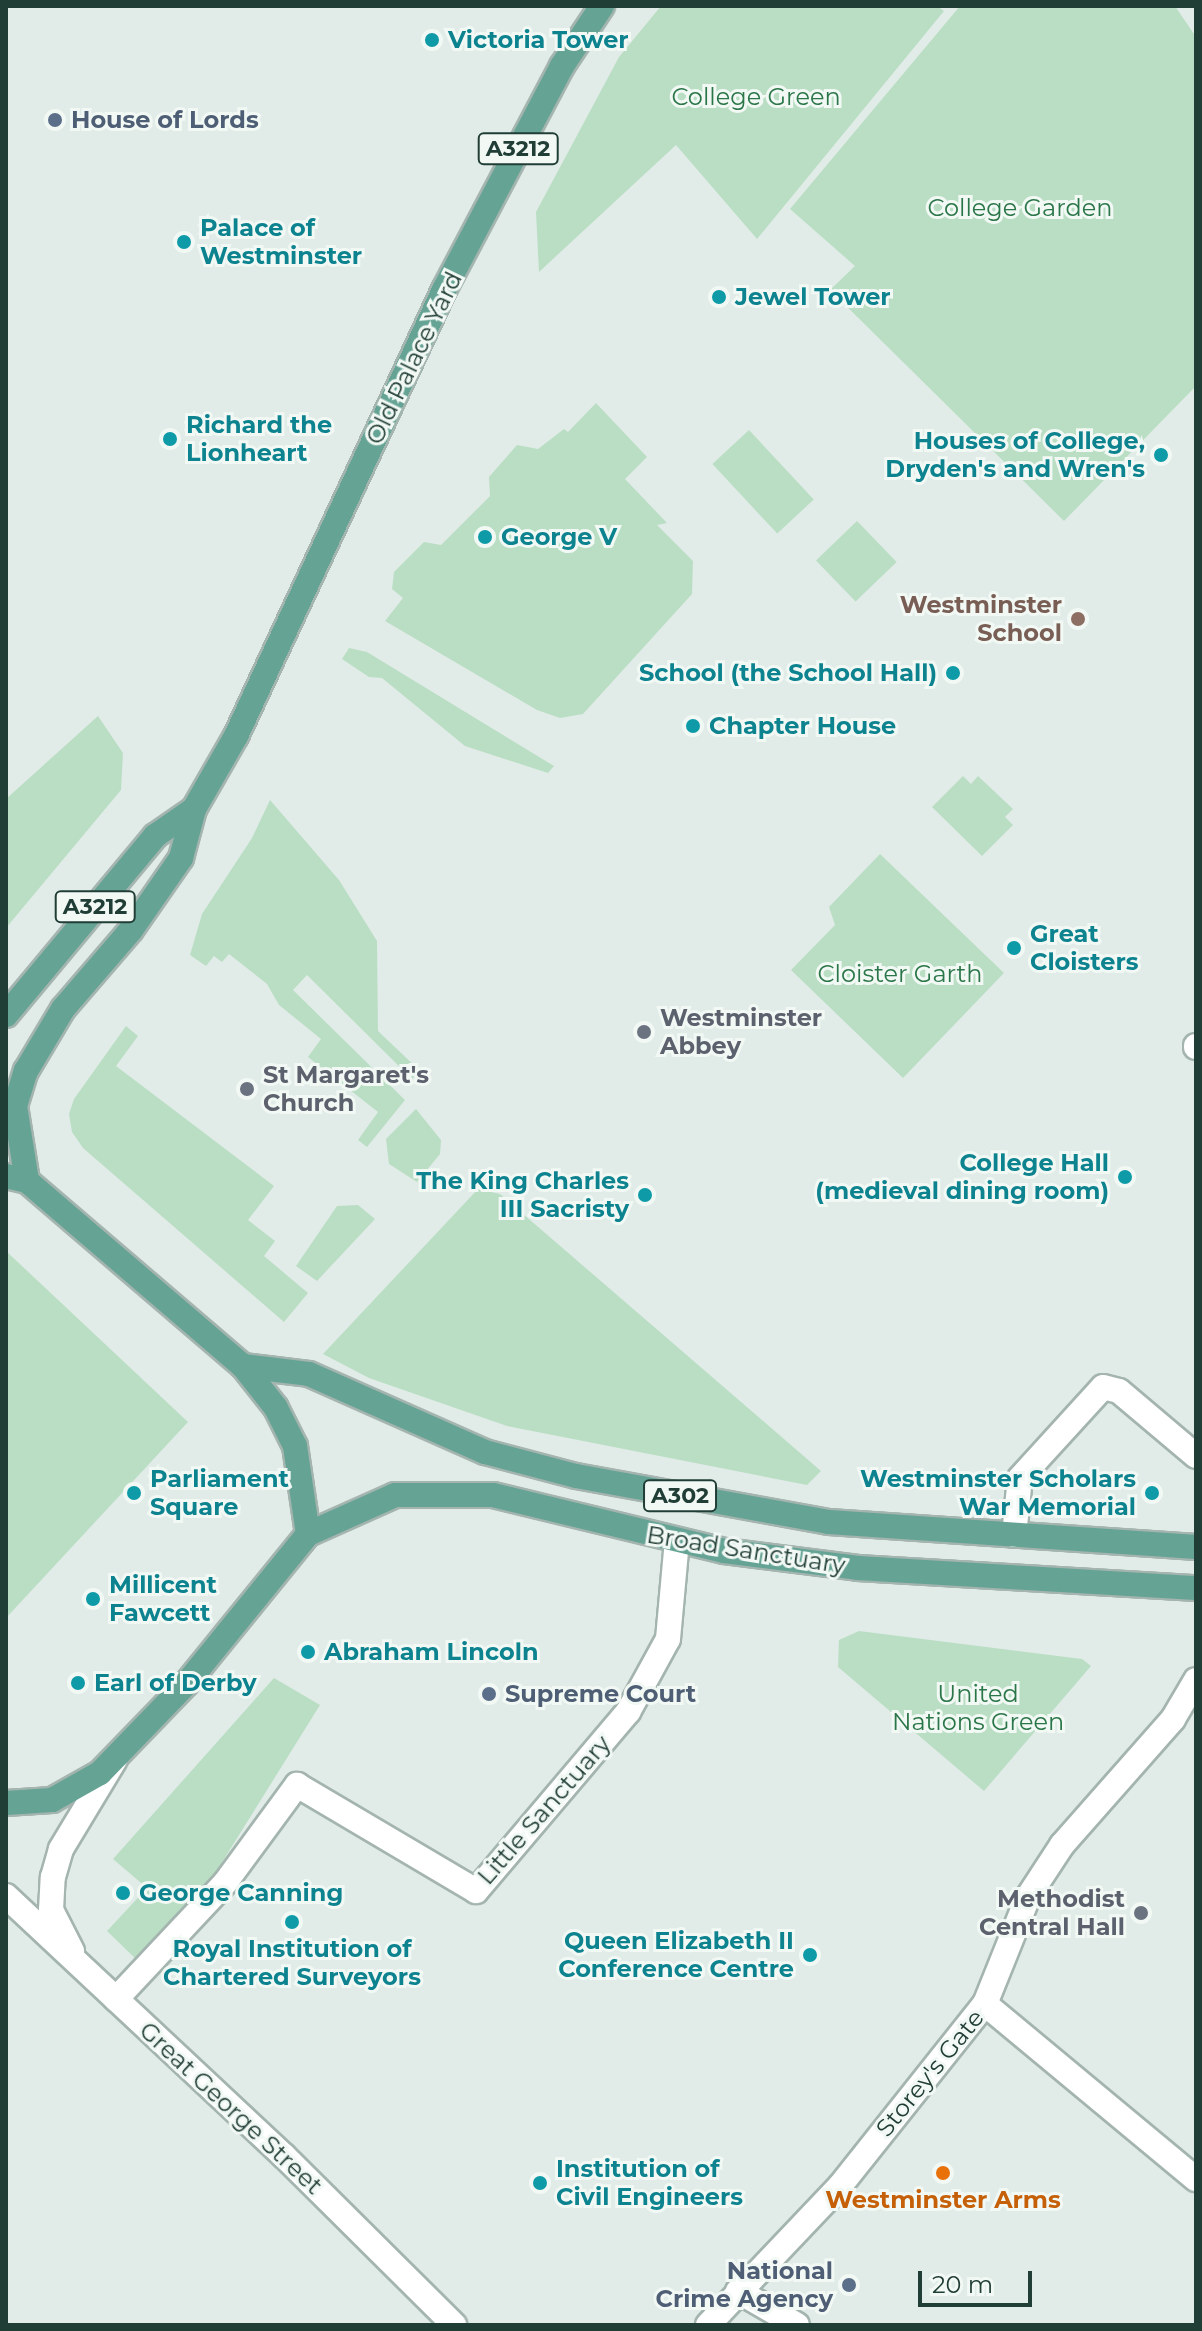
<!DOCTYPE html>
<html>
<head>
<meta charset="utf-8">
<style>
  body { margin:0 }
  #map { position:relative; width:1202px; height:2331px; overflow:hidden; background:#e1ece8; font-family:Montserrat,sans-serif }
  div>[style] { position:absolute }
  .green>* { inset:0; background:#badec4; transform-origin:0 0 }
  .roads { filter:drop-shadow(2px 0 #a4b4af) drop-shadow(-2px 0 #a4b4af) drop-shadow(0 2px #a4b4af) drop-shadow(0 -2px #a4b4af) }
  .minor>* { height:24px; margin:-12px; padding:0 12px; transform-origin:12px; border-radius:12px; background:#fff }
  .tertiary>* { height:24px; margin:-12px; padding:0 12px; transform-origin:12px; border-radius:12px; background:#fff }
  .primary>* { height:24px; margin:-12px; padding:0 12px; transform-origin:12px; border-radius:12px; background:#65a394 }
  .dots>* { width:22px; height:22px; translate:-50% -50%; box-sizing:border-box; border:4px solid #f2f9f5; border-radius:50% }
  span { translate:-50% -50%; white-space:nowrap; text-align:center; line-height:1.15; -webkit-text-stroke:6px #f2f9f5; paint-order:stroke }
  .shield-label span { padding:2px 6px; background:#f2f9f5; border:2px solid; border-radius:6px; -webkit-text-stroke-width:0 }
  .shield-label { font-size:22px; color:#213e36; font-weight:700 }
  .culture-label { font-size:24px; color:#0d838f; font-weight:700 }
  .left { translate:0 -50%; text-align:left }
  .right { translate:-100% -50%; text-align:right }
  .park-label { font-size:24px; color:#2a7648 }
  .service-label { font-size:24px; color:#4e5e75; font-weight:700 }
  .street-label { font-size:24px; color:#213e36 }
  .education-label { font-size:24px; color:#785e54; font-weight:700 }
  .worship-label { font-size:24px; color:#5b616d; font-weight:700 }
  .food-label { font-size:24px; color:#c56008; font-weight:700 }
  .frame { position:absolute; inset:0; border:8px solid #213e36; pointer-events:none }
  .scale { position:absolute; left:918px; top:2271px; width:114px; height:36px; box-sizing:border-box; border:4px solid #213e36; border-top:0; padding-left:10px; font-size:24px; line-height:28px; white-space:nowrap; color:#213e36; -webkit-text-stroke:6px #f2f9f5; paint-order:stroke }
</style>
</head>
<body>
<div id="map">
  <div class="green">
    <div style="clip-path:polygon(661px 6px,937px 6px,944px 11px,757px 239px,676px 145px,539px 272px,536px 212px,619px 57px)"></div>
    <div style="clip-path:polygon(960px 6px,1175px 6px,1196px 37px,1196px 386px,1064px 521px,830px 290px,855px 266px,790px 209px)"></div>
    <div style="clip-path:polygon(596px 403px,647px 457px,625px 479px,667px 523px,657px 525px,693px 561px,692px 594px,583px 714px,560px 718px,537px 710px,385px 621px,403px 598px,392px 589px,394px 572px,424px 542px,441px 545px,490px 496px,489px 477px,517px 445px,538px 449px,564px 429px,568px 432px)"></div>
    <div style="left:749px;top:430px;width:95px;height:50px;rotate:47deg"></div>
    <div style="left:857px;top:521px;width:57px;height:57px;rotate:46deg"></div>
    <div style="clip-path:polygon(349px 648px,367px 652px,554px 766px,548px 773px,465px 746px,382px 678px,369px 677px,342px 659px)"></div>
    <div style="clip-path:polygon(98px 716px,123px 753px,121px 790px,6px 928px,6px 799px)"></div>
    <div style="clip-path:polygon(963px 776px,971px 784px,978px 776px,1013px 809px,1005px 817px,1013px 825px,982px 856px,932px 807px)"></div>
    <div style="clip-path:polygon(270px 800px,339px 880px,377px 941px,378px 1031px,419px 1070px,412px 1079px,307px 975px,293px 990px,405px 1100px,367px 1147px,358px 1140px,378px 1112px,308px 1057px,321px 1039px,279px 1005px,267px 984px,229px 954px,222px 962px,214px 956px,206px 966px,190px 955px,202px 914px,252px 838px)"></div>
    <div style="clip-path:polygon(880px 854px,1004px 973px,903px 1078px,791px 970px,835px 925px,829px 907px)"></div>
    <div style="clip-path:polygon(126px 1026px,138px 1036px,116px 1066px,274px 1186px,248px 1220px,275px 1241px,264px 1256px,308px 1293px,284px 1322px,83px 1148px,72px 1132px,69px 1114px,74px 1099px)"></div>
    <div style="clip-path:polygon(416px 1109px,441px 1140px,440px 1154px,417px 1182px,389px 1164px,386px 1139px)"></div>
    <div style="clip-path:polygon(478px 1189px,500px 1194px,821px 1471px,807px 1485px,507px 1426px,369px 1378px,323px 1354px)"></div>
    <div style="clip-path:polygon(358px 1205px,375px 1219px,317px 1281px,296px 1266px,337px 1206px)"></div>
    <div style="clip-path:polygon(6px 1251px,188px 1422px,6px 1618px)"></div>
    <div style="clip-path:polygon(859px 1631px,1082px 1659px,1091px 1666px,984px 1791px,838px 1667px,839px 1640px)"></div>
    <div style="clip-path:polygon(274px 1678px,320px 1705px,206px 1888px,140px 1963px,107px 1931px,147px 1888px,113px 1859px)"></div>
  </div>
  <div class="roads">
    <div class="minor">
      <div style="left:1196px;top:1046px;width:1px;rotate:90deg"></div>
      <div style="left:1014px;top:1535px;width:57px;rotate:-84deg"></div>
      <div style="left:1020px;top:1478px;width:123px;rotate:-47.6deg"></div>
      <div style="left:1103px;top:1387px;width:16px;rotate:14deg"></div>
      <div style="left:1119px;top:1391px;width:101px;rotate:40.2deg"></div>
      <div style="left:116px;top:1999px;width:159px;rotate:-46.8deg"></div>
      <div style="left:225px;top:1883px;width:122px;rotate:-53.7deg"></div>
      <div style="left:297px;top:1785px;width:208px;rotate:30.6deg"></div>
      <div style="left:476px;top:1891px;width:235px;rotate:-49.7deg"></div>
      <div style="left:628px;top:1712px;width:83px;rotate:-61.3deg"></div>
      <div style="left:668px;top:1639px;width:98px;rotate:-84.8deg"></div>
      <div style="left:985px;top:2004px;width:274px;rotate:39.7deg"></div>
      <div style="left:738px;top:2291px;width:68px;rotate:30deg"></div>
      <div style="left:708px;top:2325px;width:192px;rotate:-46.5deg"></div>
      <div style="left:840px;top:2186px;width:233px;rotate:-51.5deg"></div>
      <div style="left:985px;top:2004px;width:115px;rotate:-68.1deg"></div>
      <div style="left:1028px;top:1897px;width:62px;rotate:-56.8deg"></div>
      <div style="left:1062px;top:1845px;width:168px;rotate:-48.6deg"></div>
      <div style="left:1173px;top:1719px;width:45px;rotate:-59.5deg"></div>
    </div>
    <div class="tertiary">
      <div style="left:6px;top:1896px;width:381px;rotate:43.1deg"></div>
      <div style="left:284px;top:2156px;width:240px;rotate:44.8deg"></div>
      <div style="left:72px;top:1951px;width:46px;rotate:-117.1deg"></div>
      <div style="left:51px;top:1910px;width:33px;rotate:-87deg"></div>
      <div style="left:53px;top:1877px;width:29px;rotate:-74deg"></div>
      <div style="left:61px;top:1849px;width:103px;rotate:-58.9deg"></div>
    </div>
    <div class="primary">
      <div style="left:6px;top:1015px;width:233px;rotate:-50.2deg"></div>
      <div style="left:155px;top:836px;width:47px;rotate:-34.7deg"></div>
      <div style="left:6px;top:1176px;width:22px;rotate:13deg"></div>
      <div style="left:27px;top:1181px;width:284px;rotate:40.6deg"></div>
      <div style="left:243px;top:1366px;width:53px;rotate:51.8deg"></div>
      <div style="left:276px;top:1408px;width:42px;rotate:63.4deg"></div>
      <div style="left:295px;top:1446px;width:89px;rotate:81.6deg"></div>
      <div style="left:308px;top:1534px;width:193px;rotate:129.1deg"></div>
      <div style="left:186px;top:1684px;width:124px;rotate:134deg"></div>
      <div style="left:100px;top:1773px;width:55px;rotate:150.6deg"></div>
      <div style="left:52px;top:1800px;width:46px;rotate:176.3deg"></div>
      <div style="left:27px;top:1181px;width:76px;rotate:-99.1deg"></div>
      <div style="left:15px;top:1106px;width:37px;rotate:-73deg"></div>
      <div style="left:26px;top:1071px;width:72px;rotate:-59.2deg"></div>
      <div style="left:63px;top:1009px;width:104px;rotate:-49.3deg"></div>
      <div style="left:131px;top:930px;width:88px;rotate:-55.2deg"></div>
      <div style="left:181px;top:858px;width:51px;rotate:-75.1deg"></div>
      <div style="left:194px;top:809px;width:84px;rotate:-60.1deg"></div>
      <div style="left:236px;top:736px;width:494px;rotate:-65deg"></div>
      <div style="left:445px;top:288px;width:251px;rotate:-62.2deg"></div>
      <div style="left:562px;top:66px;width:72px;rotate:-56.3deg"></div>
      <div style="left:243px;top:1366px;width:66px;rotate:6.9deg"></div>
      <div style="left:309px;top:1374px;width:193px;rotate:23.9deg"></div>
      <div style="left:485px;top:1452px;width:94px;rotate:14.8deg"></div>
      <div style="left:576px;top:1476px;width:257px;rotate:10.3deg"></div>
      <div style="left:829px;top:1522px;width:368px;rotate:3.9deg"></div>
      <div style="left:308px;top:1534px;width:95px;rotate:-24.1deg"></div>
      <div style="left:395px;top:1495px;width:98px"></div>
      <div style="left:493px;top:1495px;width:238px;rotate:13.6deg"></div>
      <div style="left:724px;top:1551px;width:135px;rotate:7.2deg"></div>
      <div style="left:858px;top:1568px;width:339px;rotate:3.4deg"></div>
    </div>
  </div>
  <div class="dots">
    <div style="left:432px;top:40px;background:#0f9aa8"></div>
    <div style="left:55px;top:120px;background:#5c6f8a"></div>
    <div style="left:184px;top:242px;background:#0f9aa8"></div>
    <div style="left:719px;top:297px;background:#0f9aa8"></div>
    <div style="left:170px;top:439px;background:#0f9aa8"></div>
    <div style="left:1161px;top:455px;background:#0f9aa8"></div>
    <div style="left:485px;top:537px;background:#0f9aa8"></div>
    <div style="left:1078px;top:619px;background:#8d6e63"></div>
    <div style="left:953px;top:673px;background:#0f9aa8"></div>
    <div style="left:693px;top:726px;background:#0f9aa8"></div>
    <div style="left:1014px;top:948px;background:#0f9aa8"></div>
    <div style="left:644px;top:1032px;background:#6b7280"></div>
    <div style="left:247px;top:1089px;background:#6b7280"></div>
    <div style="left:1125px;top:1177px;background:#0f9aa8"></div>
    <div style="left:645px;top:1195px;background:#0f9aa8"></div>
    <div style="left:134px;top:1493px;background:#0f9aa8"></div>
    <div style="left:1152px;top:1493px;background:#0f9aa8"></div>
    <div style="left:93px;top:1599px;background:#0f9aa8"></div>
    <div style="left:308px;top:1652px;background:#0f9aa8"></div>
    <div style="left:78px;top:1683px;background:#0f9aa8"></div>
    <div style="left:489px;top:1694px;background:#5c6f8a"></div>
    <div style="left:123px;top:1893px;background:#0f9aa8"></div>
    <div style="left:1141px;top:1913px;background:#6b7280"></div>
    <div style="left:292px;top:1922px;background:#0f9aa8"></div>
    <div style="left:810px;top:1955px;background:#0f9aa8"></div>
    <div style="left:943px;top:2173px;background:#e8710a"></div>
    <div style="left:540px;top:2183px;background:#0f9aa8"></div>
    <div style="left:849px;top:2285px;background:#5c6f8a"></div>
  </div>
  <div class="shield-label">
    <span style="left:518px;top:149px">A3212</span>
    <span style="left:95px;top:907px">A3212</span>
    <span style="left:680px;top:1496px">A302</span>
  </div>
  <div class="culture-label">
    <span class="left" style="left:448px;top:40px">Victoria Tower</span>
    <span class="left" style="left:200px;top:242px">Palace of<br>Westminster</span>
    <span class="left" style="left:735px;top:297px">Jewel Tower</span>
    <span class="left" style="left:186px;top:439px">Richard the<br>Lionheart</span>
    <span class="right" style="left:1145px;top:455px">Houses of College,<br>Dryden's and Wren's</span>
    <span class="left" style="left:501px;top:537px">George V</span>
    <span class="right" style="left:937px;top:673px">School (the School Hall)</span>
    <span class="left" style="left:709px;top:726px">Chapter House</span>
    <span class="left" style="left:1030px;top:948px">Great<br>Cloisters</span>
    <span class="right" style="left:1109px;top:1177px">College Hall<br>(medieval dining room)</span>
    <span class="right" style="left:629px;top:1195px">The King Charles<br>III Sacristy</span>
    <span class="left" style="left:150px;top:1493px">Parliament<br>Square</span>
    <span class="right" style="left:1136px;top:1493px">Westminster Scholars<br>War Memorial</span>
    <span class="left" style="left:109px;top:1599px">Millicent<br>Fawcett</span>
    <span class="left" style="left:324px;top:1652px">Abraham Lincoln</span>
    <span class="left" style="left:94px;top:1683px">Earl of Derby</span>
    <span class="left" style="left:139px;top:1893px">George Canning</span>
    <span class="right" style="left:794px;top:1955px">Queen Elizabeth II<br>Conference Centre</span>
    <span style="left:292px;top:1963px">Royal Institution of<br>Chartered Surveyors</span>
    <span class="left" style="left:556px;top:2183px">Institution of<br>Civil Engineers</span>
  </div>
  <div class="park-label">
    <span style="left:756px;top:97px">College Green</span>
    <span style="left:1020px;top:208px">College Garden</span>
    <span style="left:900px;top:974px">Cloister Garth</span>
    <span style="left:978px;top:1708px">United<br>Nations Green</span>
  </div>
  <div class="service-label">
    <span class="left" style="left:71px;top:120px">House of Lords</span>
    <span class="left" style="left:505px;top:1694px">Supreme Court</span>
    <span class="right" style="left:833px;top:2285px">National<br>Crime Agency</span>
  </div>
  <div class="street-label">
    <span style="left:414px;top:358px;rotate:-64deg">Old Palace Yard</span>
    <span style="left:746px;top:1550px;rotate:9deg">Broad Sanctuary</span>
    <span style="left:544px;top:1810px;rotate:-49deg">Little Sanctuary</span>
    <span style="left:930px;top:2073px;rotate:-51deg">Storey's Gate</span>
    <span style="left:231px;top:2108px;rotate:43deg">Great George Street</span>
  </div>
  <div class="education-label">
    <span class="right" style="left:1062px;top:619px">Westminster<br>School</span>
  </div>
  <div class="worship-label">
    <span class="left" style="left:660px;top:1032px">Westminster<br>Abbey</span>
    <span class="left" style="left:263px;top:1089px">St Margaret's<br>Church</span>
    <span class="right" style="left:1125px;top:1913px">Methodist<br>Central Hall</span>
  </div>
  <div class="food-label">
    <span style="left:943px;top:2200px">Westminster Arms</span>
  </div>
  <div class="frame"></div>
  <div class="scale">20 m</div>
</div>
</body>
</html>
